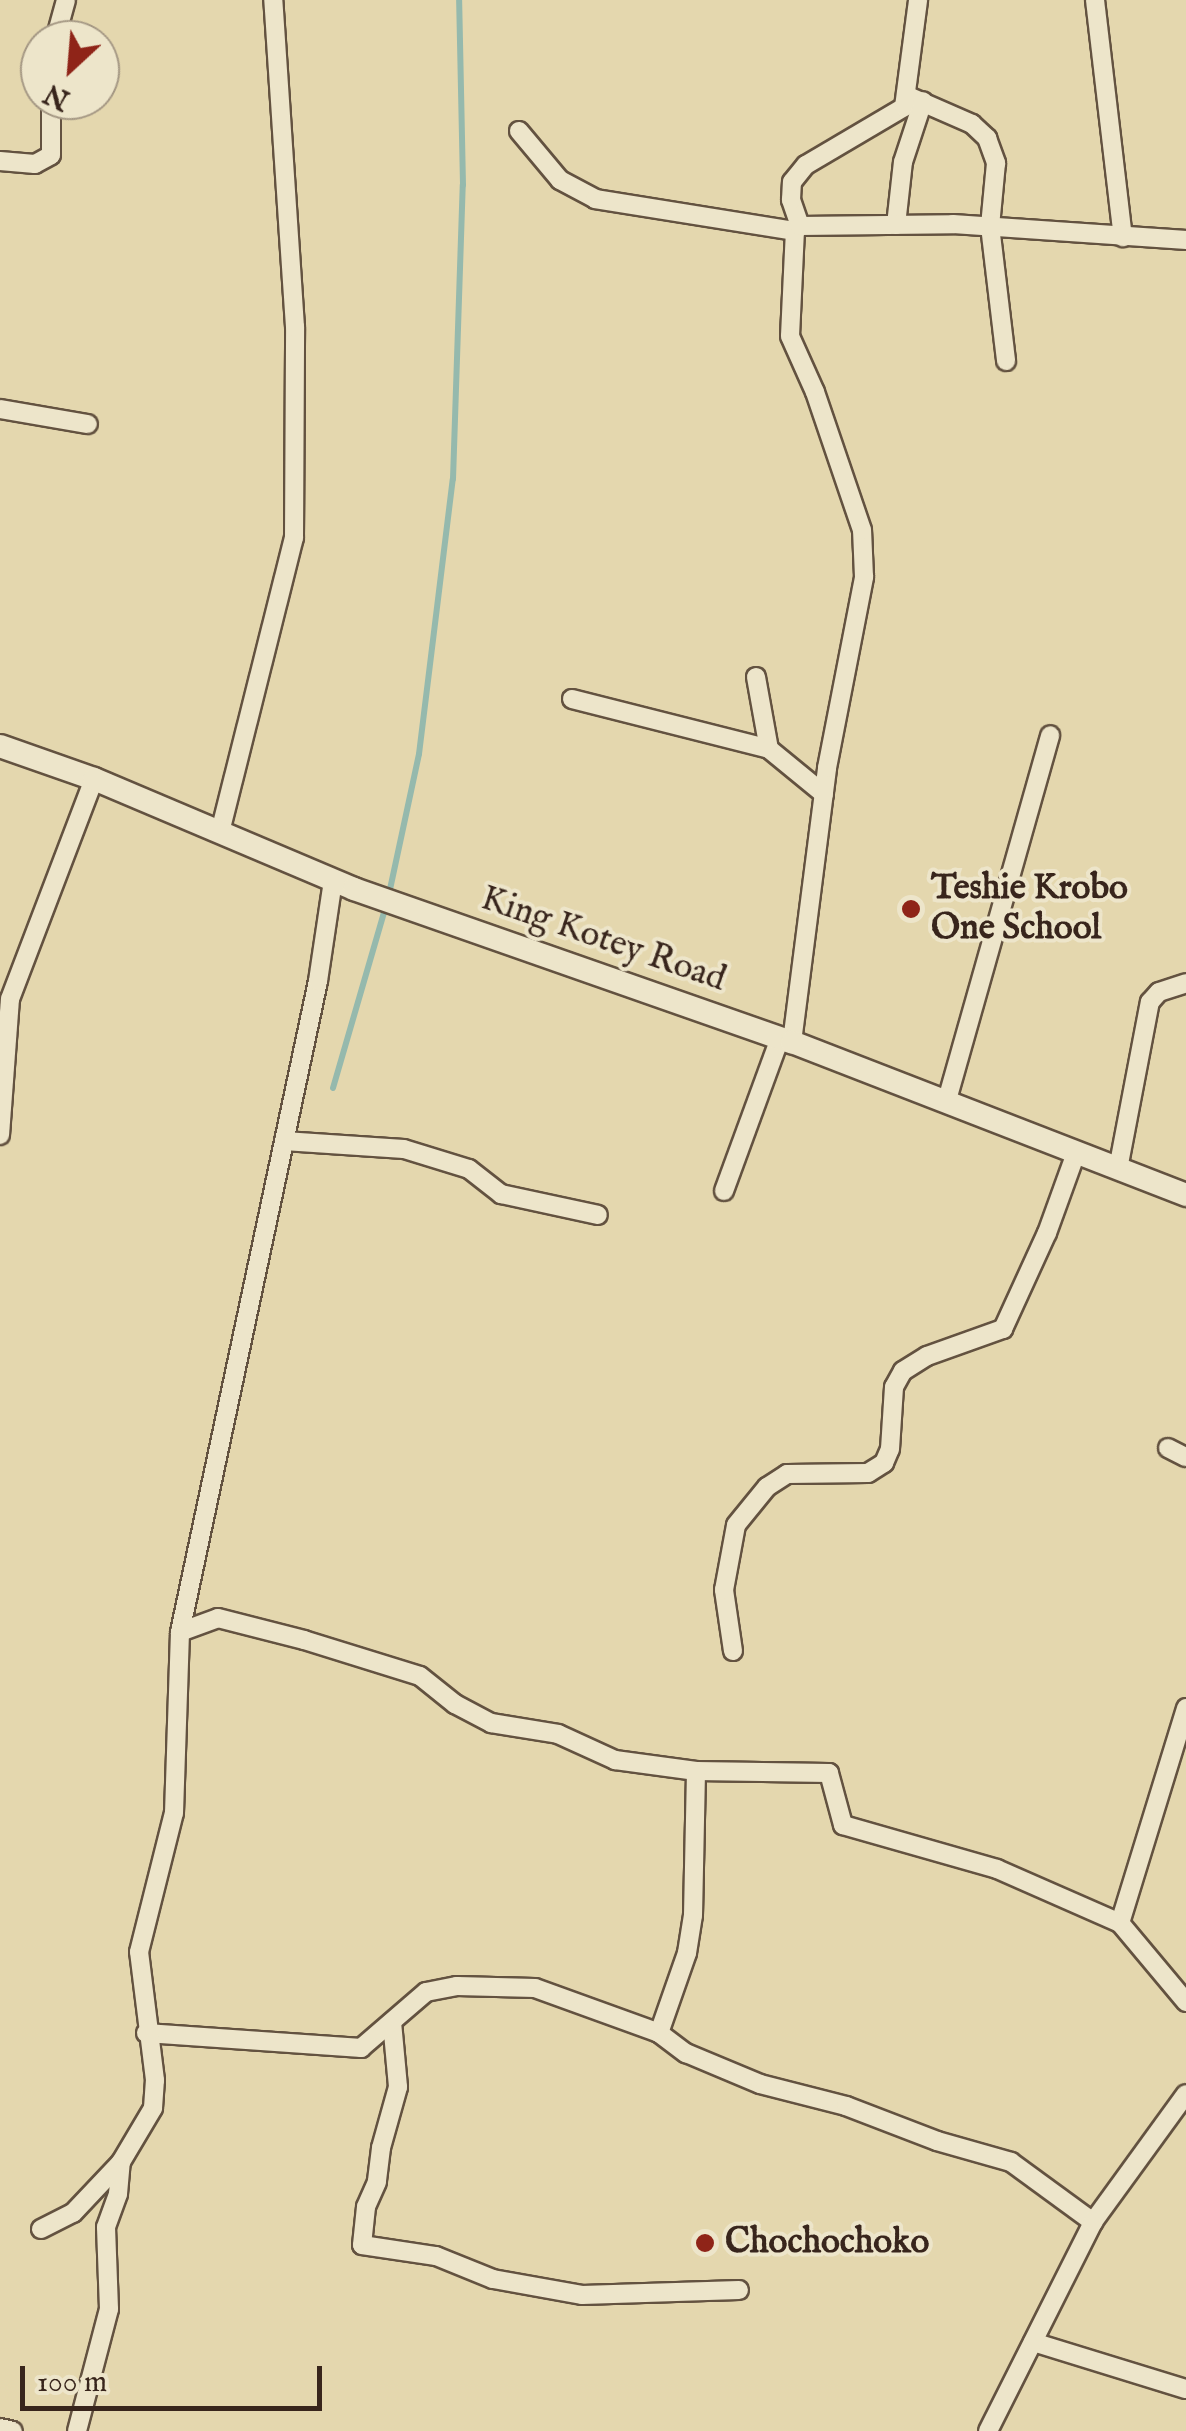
<!DOCTYPE html>
<html>
<head>
<meta charset="utf-8">
<style>
  body { margin:0 }
  #map { position:relative; width:1186px; height:2431px; overflow:hidden; background:#e4d7ae; font-family:"IM FELL English",serif }
  div>[style] { position:absolute }
  .stream>* { height:6px; margin:-3px; padding:0 3px; transform-origin:3px; border-radius:3px; background:#95b9ad }
  .roads { filter:drop-shadow(2px 0 #635240) drop-shadow(-2px 0 #635240) drop-shadow(0 2px #635240) drop-shadow(0 -2px #635240) }
  .street>* { height:18px; margin:-9px; padding:0 9px; transform-origin:9px; border-radius:9px; background:#ede5ca }
  .secondary>* { height:22px; margin:-11px; padding:0 11px; transform-origin:11px; border-radius:11px; background:#ede5ca }
  .dots>* { width:28px; height:28px; translate:-50% -50%; box-sizing:border-box; border:5px solid #ede5ca; border-radius:50% }
  span { translate:-50% -50%; white-space:nowrap; text-align:center; line-height:1.15; -webkit-text-stroke:8px #ede5ca; paint-order:stroke }
  .poi-label { font-size:35px; color:#38251c; font-weight:700 }
  .left { translate:0 -50%; text-align:left }
  .street-label { font-size:35px; color:#38251c }
  .north { position:absolute; left:20px; top:20px; width:100px; height:100px; box-sizing:border-box; background:#ede5ca; border:2px solid #a59884; border-radius:50%; rotate:206deg; font-size:28px; font-weight:700; line-height:40px; text-align:center; color:#38251c }
  .north::after { content:''; display:block; margin:auto; width:35px; height:45px; background:#8f2418; clip-path:polygon(50% 0,100% 100%,50% 72%,0 100%) }
  .scale { position:absolute; left:20px; top:2366px; width:302px; height:45px; box-sizing:border-box; border:5px solid #38251c; border-top:0; padding-left:12px; font-size:30px; line-height:35px; white-space:nowrap; color:#38251c; -webkit-text-stroke:8px #ede5ca; paint-order:stroke }
</style>
</head>
<body>
<div id="map">
  <div class="stream">
    <div style="left:389px;top:894px;width:143px;rotate:-77.9deg"></div>
    <div style="left:419px;top:754px;width:277px;rotate:-83deg"></div>
    <div style="left:453px;top:479px;width:294px;rotate:-88.1deg"></div>
    <div style="left:463px;top:185px;width:185px;rotate:-91.2deg"></div>
    <div style="left:333px;top:1088px;width:190px;rotate:-73.8deg"></div>
  </div>
  <div class="roads">
    <div class="street">
      <div style="left:1095px;top:0;width:239px;rotate:83.3deg"></div>
      <div style="left:55px;top:40px;width:41px;rotate:-74.6deg"></div>
      <div style="left:908px;top:96px;width:70px;rotate:23.6deg"></div>
      <div style="left:972px;top:124px;width:21px;rotate:43deg"></div>
      <div style="left:987px;top:138px;width:27px;rotate:70deg"></div>
      <div style="left:996px;top:163px;width:63px;rotate:95.4deg"></div>
      <div style="left:990px;top:226px;width:136px;rotate:83.2deg"></div>
      <div style="left:519px;top:131px;width:64px;rotate:50.1deg"></div>
      <div style="left:560px;top:180px;width:40px;rotate:28deg"></div>
      <div style="left:595px;top:199px;width:203px;rotate:9.1deg"></div>
      <div style="left:0;top:161px;width:35px;rotate:5deg"></div>
      <div style="left:35px;top:164px;width:18px;rotate:-29deg"></div>
      <div style="left:51px;top:155px;width:55px;rotate:-90deg"></div>
      <div style="left:896px;top:225px;width:63px;rotate:-83.7deg"></div>
      <div style="left:903px;top:162px;width:64px;rotate:-71.8deg"></div>
      <div style="left:800px;top:226px;width:28px;rotate:-109deg"></div>
      <div style="left:791px;top:200px;width:18px;rotate:-87deg"></div>
      <div style="left:792px;top:182px;width:22px;rotate:-51deg"></div>
      <div style="left:806px;top:165px;width:114px;rotate:-30.6deg"></div>
      <div style="left:904px;top:107px;width:108px;rotate:-82.5deg"></div>
      <div style="left:0;top:409px;width:89px;rotate:9.7deg"></div>
      <div style="left:756px;top:677px;width:73px;rotate:79.8deg"></div>
      <div style="left:572px;top:699px;width:203px;rotate:14.2deg"></div>
      <div style="left:769px;top:749px;width:71px;rotate:39.3deg"></div>
      <div style="left:220px;top:832px;width:303px;rotate:-75.9deg"></div>
      <div style="left:294px;top:538px;width:211px;rotate:-89.7deg"></div>
      <div style="left:295px;top:327px;width:328px;rotate:-93.8deg"></div>
      <div style="left:792px;top:1042px;width:276px;rotate:-82.7deg"></div>
      <div style="left:827px;top:768px;width:195px;rotate:-79deg"></div>
      <div style="left:864px;top:577px;width:47px;rotate:-92.4deg"></div>
      <div style="left:862px;top:530px;width:146px;rotate:-108.8deg"></div>
      <div style="left:815px;top:392px;width:61px;rotate:-114.1deg"></div>
      <div style="left:790px;top:336px;width:105px;rotate:-87.3deg"></div>
      <div style="left:795px;top:231px;width:7px;rotate:-45deg"></div>
      <div style="left:800px;top:226px;width:153px;rotate:-0.7deg"></div>
      <div style="left:953px;top:224px;width:234px;rotate:3.9deg"></div>
      <div style="left:947px;top:1100px;width:379px;rotate:-74.2deg"></div>
      <div style="left:0;top:1135px;width:136px;rotate:-85.8deg"></div>
      <div style="left:10px;top:999px;width:235px;rotate:-69.1deg"></div>
      <div style="left:284px;top:1141px;width:120px;rotate:3.8deg"></div>
      <div style="left:404px;top:1149px;width:68px;rotate:17.1deg"></div>
      <div style="left:469px;top:1169px;width:41px;rotate:38deg"></div>
      <div style="left:501px;top:1194px;width:99px;rotate:12.2deg"></div>
      <div style="left:1118px;top:1169px;width:170px;rotate:-79.2deg"></div>
      <div style="left:1150px;top:1002px;width:13px;rotate:-48deg"></div>
      <div style="left:1159px;top:992px;width:28px;rotate:-18deg"></div>
      <div style="left:724px;top:1191px;width:163px;rotate:-69.9deg"></div>
      <div style="left:1168px;top:1448px;width:20px;rotate:27deg"></div>
      <div style="left:180px;top:1632px;width:40px;rotate:-20.2deg"></div>
      <div style="left:218px;top:1618px;width:89px;rotate:14.3deg"></div>
      <div style="left:304px;top:1640px;width:121px;rotate:17.2deg"></div>
      <div style="left:420px;top:1676px;width:45px;rotate:38.7deg"></div>
      <div style="left:455px;top:1704px;width:41px;rotate:27.8deg"></div>
      <div style="left:491px;top:1723px;width:68px;rotate:9.3deg"></div>
      <div style="left:558px;top:1734px;width:63px;rotate:24.5deg"></div>
      <div style="left:615px;top:1760px;width:82px;rotate:7.7deg"></div>
      <div style="left:696px;top:1771px;width:133px;rotate:0.9deg"></div>
      <div style="left:829px;top:1773px;width:54px;rotate:74.9deg"></div>
      <div style="left:843px;top:1825px;width:160px;rotate:15.9deg"></div>
      <div style="left:997px;top:1869px;width:134px;rotate:23.7deg"></div>
      <div style="left:1120px;top:1923px;width:103px;rotate:50.1deg"></div>
      <div style="left:733px;top:1651px;width:62px;rotate:-98.4deg"></div>
      <div style="left:724px;top:1590px;width:66px;rotate:-79.5deg"></div>
      <div style="left:736px;top:1525px;width:49px;rotate:-50.8deg"></div>
      <div style="left:767px;top:1487px;width:24px;rotate:-33deg"></div>
      <div style="left:787px;top:1474px;width:81px;rotate:-0.7deg"></div>
      <div style="left:868px;top:1473px;width:19px;rotate:-32deg"></div>
      <div style="left:884px;top:1463px;width:15px;rotate:-67deg"></div>
      <div style="left:890px;top:1449px;width:62px;rotate:-86.3deg"></div>
      <div style="left:894px;top:1387px;width:18px;rotate:-61deg"></div>
      <div style="left:903px;top:1371px;width:28px;rotate:-32deg"></div>
      <div style="left:927px;top:1356px;width:81px;rotate:-19.6deg"></div>
      <div style="left:1003px;top:1329px;width:106px;rotate:-65.4deg"></div>
      <div style="left:1047px;top:1233px;width:85px;rotate:-70.1deg"></div>
      <div style="left:1120px;top:1923px;width:225px;rotate:-72.9deg"></div>
      <div style="left:392px;top:2022px;width:65px;rotate:84.7deg"></div>
      <div style="left:398px;top:2087px;width:63px;rotate:105.6deg"></div>
      <div style="left:381px;top:2148px;width:34px;rotate:97deg"></div>
      <div style="left:377px;top:2182px;width:27px;rotate:114deg"></div>
      <div style="left:366px;top:2207px;width:38px;rotate:96deg"></div>
      <div style="left:362px;top:2245px;width:75px;rotate:8.5deg"></div>
      <div style="left:436px;top:2256px;width:61px;rotate:22deg"></div>
      <div style="left:493px;top:2279px;width:90px;rotate:10.2deg"></div>
      <div style="left:582px;top:2295px;width:157px;rotate:-1.8deg"></div>
      <div style="left:146px;top:2033px;width:216px;rotate:4deg"></div>
      <div style="left:361px;top:2048px;width:86px;rotate:-40.7deg"></div>
      <div style="left:426px;top:1992px;width:32px;rotate:-11deg"></div>
      <div style="left:457px;top:1986px;width:78px;rotate:1.5deg"></div>
      <div style="left:535px;top:1988px;width:132px;rotate:19.9deg"></div>
      <div style="left:659px;top:2033px;width:34px;rotate:37deg"></div>
      <div style="left:686px;top:2053px;width:80px;rotate:22.7deg"></div>
      <div style="left:760px;top:2084px;width:89px;rotate:14.3deg"></div>
      <div style="left:846px;top:2106px;width:97px;rotate:21deg"></div>
      <div style="left:937px;top:2141px;width:77px;rotate:15.8deg"></div>
      <div style="left:1011px;top:2162px;width:102px;rotate:36.2deg"></div>
      <div style="left:659px;top:2033px;width:85px;rotate:-70.7deg"></div>
      <div style="left:687px;top:1953px;width:38px;rotate:-81deg"></div>
      <div style="left:693px;top:1915px;width:144px;rotate:-88.8deg"></div>
      <div style="left:41px;top:2229px;width:36px;rotate:-27deg"></div>
      <div style="left:73px;top:2213px;width:70px;rotate:-46.7deg"></div>
      <div style="left:121px;top:2162px;width:63px;rotate:-59.3deg"></div>
      <div style="left:153px;top:2108px;width:28px;rotate:-86deg"></div>
      <div style="left:155px;top:2080px;width:129px;rotate:-97.1deg"></div>
      <div style="left:139px;top:1952px;width:143px;rotate:-75.9deg"></div>
      <div style="left:174px;top:1813px;width:181px;rotate:-88.1deg"></div>
      <div style="left:180px;top:1632px;width:665px;rotate:-78.03deg"></div>
      <div style="left:318px;top:981px;width:101px;rotate:-81.5deg"></div>
      <div style="left:1033px;top:2342px;width:160px;rotate:17.1deg"></div>
      <div style="left:0;top:2428px;width:13px;rotate:13deg"></div>
      <div style="left:77px;top:2431px;width:126px;rotate:-75.3deg"></div>
      <div style="left:109px;top:2309px;width:82px;rotate:-92.1deg"></div>
      <div style="left:106px;top:2227px;width:35px;rotate:-70deg"></div>
      <div style="left:118px;top:2194px;width:32px;rotate:-85deg"></div>
      <div style="left:988px;top:2431px;width:234px;rotate:-63.3deg"></div>
      <div style="left:1093px;top:2222px;width:158px;rotate:-54deg"></div>
    </div>
    <div class="secondary">
      <div style="left:0;top:746px;width:100px;rotate:19.3deg"></div>
      <div style="left:94px;top:779px;width:282px;rotate:22.9deg"></div>
      <div style="left:354px;top:889px;width:464px;rotate:19.3deg"></div>
      <div style="left:792px;top:1042px;width:423px;rotate:21.2deg"></div>
    </div>
  </div>
  <div class="dots">
    <div style="left:911px;top:909px;background:#8f2418"></div>
    <div style="left:705px;top:2243px;background:#8f2418"></div>
  </div>
  <div class="poi-label">
    <span class="left" style="left:931px;top:909px">Teshie Krobo<br>One School</span>
    <span class="left" style="left:725px;top:2243px">Chochochoko</span>
  </div>
  <div class="street-label">
    <span style="left:603px;top:940px;rotate:19deg">King Kotey Road</span>
  </div>
  <div class="north">N</div>
  <div class="scale">100 m</div>
</div>
</body>
</html>
